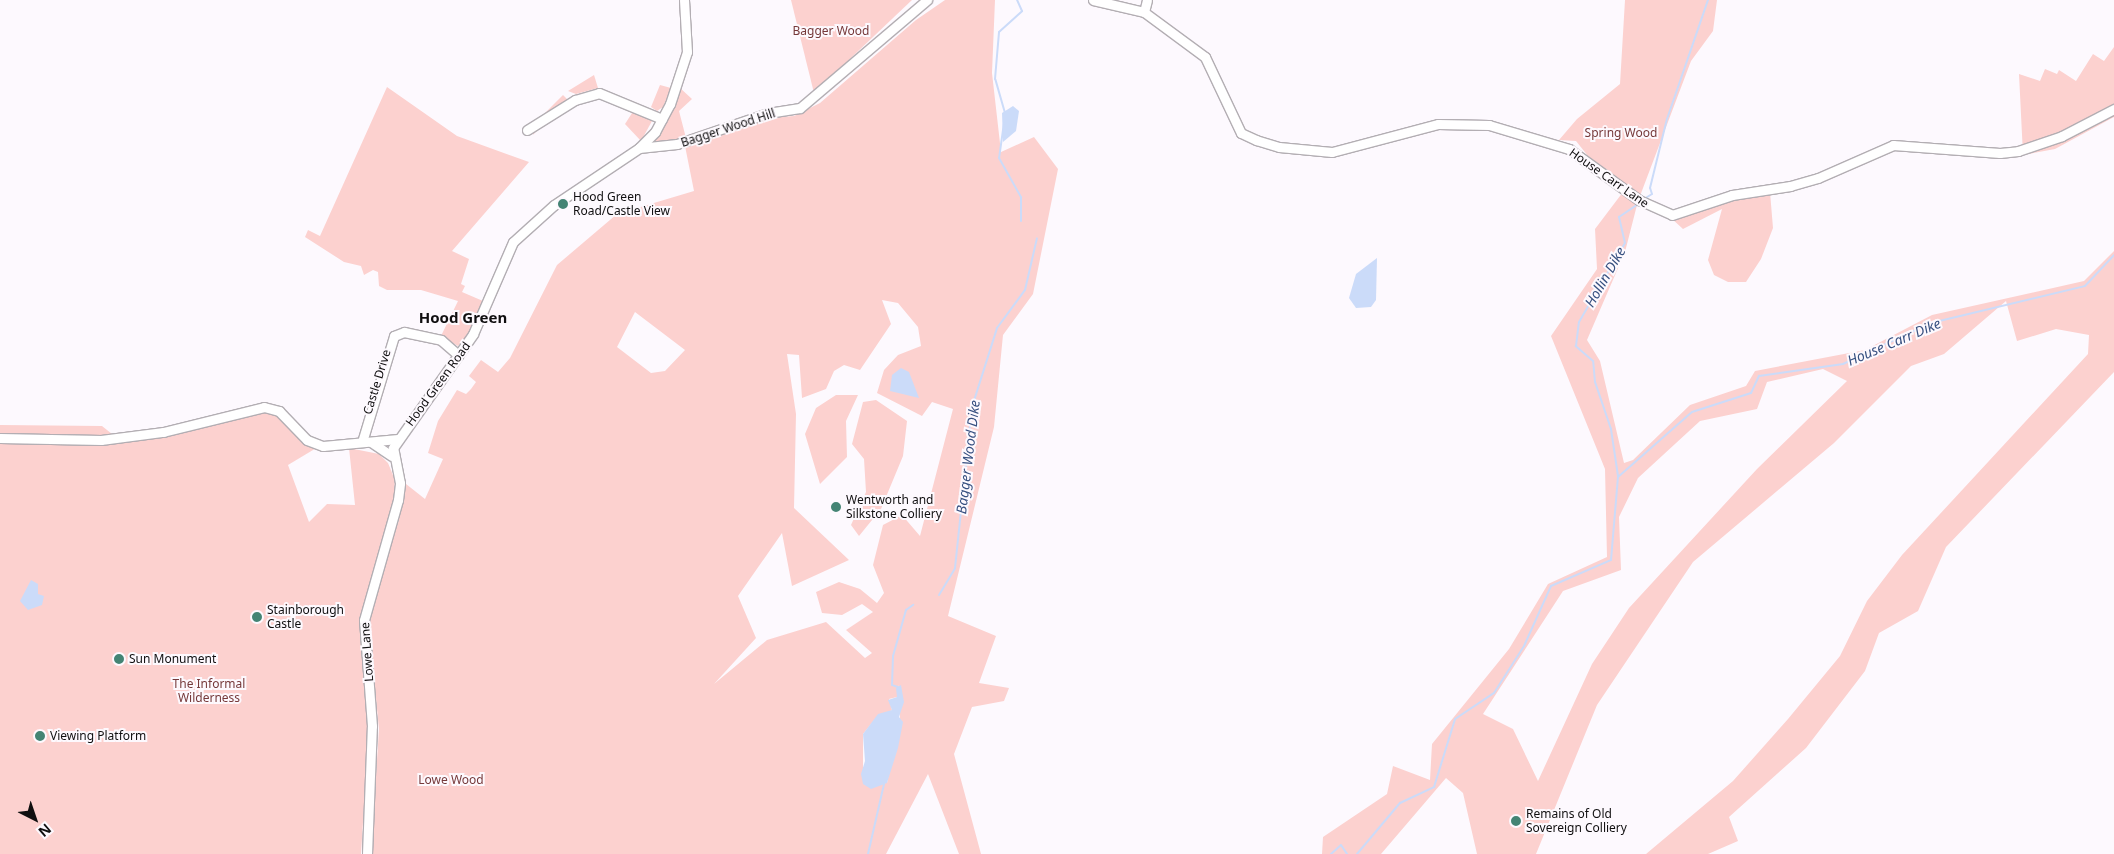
<!DOCTYPE html>
<html>
<head>
<meta charset="utf-8">
<style>
  body { margin:0 }
  #map { position:relative; width:2114px; height:854px; overflow:hidden; background:#fdf9fe; font-family:"Noto Sans",sans-serif }
  div>[style] { position:absolute }
  .green>* { inset:0; background:#fcd1cf; transform-origin:0 0 }
  .water>* { inset:0; background:#cbdbf9 }
  .stream>* { height:2px; margin:-1px; padding:0 1px; transform-origin:1px; border-radius:1px; background:#cbdbf9 }
  .roads { filter:drop-shadow(1px 0 #b3aeb3) drop-shadow(-1px 0 #b3aeb3) drop-shadow(0 1px #b3aeb3) drop-shadow(0 -1px #b3aeb3) }
  .minor>* { height:9px; margin:-4.5px; padding:0 4.5px; transform-origin:4.5px; border-radius:4.5px; background:#fff }
  .dots>* { width:14px; height:14px; translate:-50% -50%; box-sizing:border-box; border:2px solid #fdf9fe; border-radius:50% }
  span { translate:-50% -50%; white-space:nowrap; text-align:center; line-height:1.15; -webkit-text-stroke:4px #fdf9fe; paint-order:stroke }
  .park-label { font-size:12px; color:#76393a }
  .street-label { font-size:12px; color:#100f10 }
  .poi-label { font-size:12px; color:#100f10 }
  .left { translate:0 -50%; text-align:left }
  .water-label { font-size:14px; color:#375080; font-style:italic }
  .quarter-label { font-size:15px; color:#100f10; font-weight:700 }
  .north { position:absolute; left:10px; top:794px; width:50px; height:50px; -webkit-text-stroke:4px #fdf9fe; paint-order:stroke; rotate:139deg; font-size:14px; font-weight:700; line-height:20px; text-align:center; color:#100f10 }
  .north::after { content:''; display:block; margin:auto; width:18px; height:22px; background:#100f10; clip-path:polygon(50% 0,100% 100%,50% 72%,0 100%) }
</style>
</head>
<body>
<div id="map">
  <div class="green">
    <div style="clip-path:polygon(791px 0,912px 0,814px 93px)"></div>
    <div style="clip-path:polygon(evenodd,945px 0,995px 0,992px 73px,1001px 152px,1034px 137px,1058px 169px,1033px 294px,1003px 335px,994px 427px,948px 616px,996px 636px,979px 683px,1009px 688px,1004px 701px,972px 707px,954px 754px,981px 854px,959px 854px,928px 774px,886px 854px,371px 854px,379px 729px,369px 628px,374px 595px,399px 520px,403px 490px,406px 484px,425px 499px,443px 459px,428px 453px,438px 421px,457px 390px,466px 394px,471px 389px,476px 382px,469px 376px,481px 360px,498px 372px,510px 358px,557px 265px,617px 214px,694px 191px,685px 146px,767px 118px,794px 116px,820px 103px,916px 20px,945px 0,882px 300px,898px 303px,918px 327px,921px 346px,898px 355px,884px 370px,877px 393px,922px 416px,932px 402px,953px 409px,920px 536px,902px 515px,883px 525px,873px 565px,884px 593px,877px 603px,860px 589px,839px 582px,816px 592px,822px 613px,842px 615px,862px 604px,873px 612px,846px 630px,872px 653px,865px 658px,826px 622px,767px 640px,714px 684px,756px 638px,738px 596px,782px 533px,792px 586px,849px 560px,794px 508px,796px 414px,787px 354px,799px 355px,802px 398px,826px 389px,834px 371px,844px 365px,860px 370px,891px 324px,882px 300px,945px 0,635px 312px,685px 350px,665px 371px,651px 373px,617px 347px,635px 312px,945px 0,899px 685px,900px 721px,887px 783px,863px 784px,863px 734px,875px 719px,892px 710px,889px 699px,897px 697px,899px 685px)"></div>
    <div style="clip-path:polygon(1625px 0,1717px 0,1713px 31px,1691px 61px,1640px 196px,1592px 161px,1576px 141px,1559px 140px,1577px 119px,1620px 84px)"></div>
    <div style="clip-path:polygon(2114px 47px,2114px 117px,2055px 149px,2023px 155px,2019px 74px,2040px 81px,2045px 69px,2057px 74px,2059px 70px,2076px 81px,2093px 54px,2104px 61px)"></div>
    <div style="clip-path:polygon(594px 75px,598px 88px,576px 94px,568px 91px)"></div>
    <div style="clip-path:polygon(660px 85px,671px 88px,663px 107px,657px 111px,651px 107px)"></div>
    <div style="clip-path:polygon(387px 87px,457px 136px,529px 162px,452px 251px,469px 259px,461px 284px,465px 286px,462px 292px,483px 301px,469px 334px,458px 346px,441px 336px,458px 301px,421px 290px,387px 290px,379px 286px,378px 272px,373px 270px,364px 275px,361px 266px,344px 262px,305px 237px,308px 230px,320px 236px)"></div>
    <div style="clip-path:polygon(679px 87px,692px 99px,679px 111px,686px 138px,650px 144px)"></div>
    <div style="left:563px;top:95px;width:7px;height:49px;rotate:45deg"></div>
    <div style="clip-path:polygon(634px 110px,652px 121px,641px 141px,625px 124px)"></div>
    <div style="clip-path:polygon(evenodd,1623px 192px,1637px 205px,1625px 252px,1587px 340px,1600px 361px,1624px 463px,1633px 460px,1690px 405px,1746px 386px,1755px 371px,1865px 350px,1932px 315px,2084px 281px,2114px 251px,2114px 372px,1946px 547px,1918px 611px,1879px 633px,1865px 671px,1806px 748px,1729px 817px,1738px 841px,1708px 854px,1646px 854px,1733px 781px,1788px 719px,1840px 656px,1867px 601px,1902px 555px,2088px 354px,2089px 335px,2056px 329px,2017px 341px,2006px 301px,1944px 354px,1911px 366px,1834px 443px,1693px 562px,1597px 705px,1536px 854px,1477px 854px,1463px 793px,1446px 778px,1381px 854px,1322px 854px,1323px 837px,1387px 794px,1393px 766px,1430px 780px,1432px 744px,1509px 649px,1548px 584px,1607px 557px,1605px 469px,1551px 336px,1597px 269px,1595px 229px,1623px 192px,1823px 369px,1847px 381px,1757px 469px,1629px 608px,1592px 664px,1538px 781px,1513px 729px,1483px 714px,1563px 591px,1621px 570px,1619px 517px,1638px 478px,1700px 421px,1757px 409px,1767px 382px,1823px 369px)"></div>
    <div style="clip-path:polygon(1770px 192px,1773px 228px,1761px 259px,1746px 282px,1728px 282px,1714px 275px,1708px 260px,1722px 209px,1683px 229px,1671px 218px,1732px 197px)"></div>
    <div style="clip-path:polygon(836px 395px,858px 395px,846px 421px,847px 457px,820px 484px,805px 434px,816px 408px)"></div>
    <div style="clip-path:polygon(876px 400px,907px 421px,903px 456px,881px 509px,859px 536px,851px 525px,866px 492px,864px 459px,852px 444px,863px 402px)"></div>
    <div style="clip-path:polygon(263px 412px,276px 415px,305px 444px,318px 447px,288px 465px,309px 522px,327px 504px,355px 505px,349px 448px,379px 454px,388px 463px,395px 480px,393px 511px,360px 619px,369px 727px,361px 854px,0 854px,0 425px,102px 426px,112px 434px,104px 445px,171px 436px)"></div>
  </div>
  <div class="water">
    <div style="clip-path:polygon(1013px 106px,1019px 111px,1016px 131px,1003px 142px,1002px 113px)"></div>
    <div style="clip-path:polygon(1377px 258px,1376px 300px,1371px 307px,1356px 308px,1349px 298px,1356px 274px)"></div>
    <div style="clip-path:polygon(901px 368px,909px 372px,919px 398px,890px 391px,892px 375px)"></div>
    <div style="clip-path:polygon(31px 580px,38px 584px,38px 594px,44px 596px,42px 605px,28px 610px,20px 601px)"></div>
    <div style="clip-path:polygon(901px 685px,904px 702px,899px 717px,903px 722px,898px 748px,887px 783px,871px 789px,863px 784px,861px 774px,865px 761px,863px 734px,878px 714px,892px 710px,888px 700px,897px 697px,896px 688px)"></div>
  </div>
  <div class="stream">
    <div style="left:1005px;top:113px;width:35px;rotate:-106deg"></div>
    <div style="left:995px;top:79px;width:47px;rotate:-85.1deg"></div>
    <div style="left:999px;top:32px;width:31px;rotate:-42deg"></div>
    <div style="left:1022px;top:11px;width:12px;rotate:-114deg"></div>
    <div style="left:1004px;top:123px;width:35px;rotate:98deg"></div>
    <div style="left:999px;top:158px;width:45px;rotate:60.6deg"></div>
    <div style="left:1021px;top:197px;width:24px;rotate:90deg"></div>
    <div style="left:1644px;top:199px;width:9px;rotate:-32deg"></div>
    <div style="left:1652px;top:194px;width:6px;rotate:-108deg"></div>
    <div style="left:1650px;top:188px;width:71px;rotate:-76.2deg"></div>
    <div style="left:1667px;top:119px;width:126px;rotate:-71deg"></div>
    <div style="left:1618px;top:476px;width:48px;rotate:-98.5deg"></div>
    <div style="left:1611px;top:429px;width:50px;rotate:-108.8deg"></div>
    <div style="left:1595px;top:382px;width:21px;rotate:-95deg"></div>
    <div style="left:1593px;top:361px;width:23px;rotate:-139deg"></div>
    <div style="left:1576px;top:346px;width:24px;rotate:-83deg"></div>
    <div style="left:1579px;top:322px;width:91px;rotate:-59.8deg"></div>
    <div style="left:1625px;top:243px;width:27px;rotate:-103deg"></div>
    <div style="left:1619px;top:217px;width:23px;rotate:-34deg"></div>
    <div style="left:939px;top:595px;width:31px;rotate:-59deg"></div>
    <div style="left:955px;top:568px;width:162px;rotate:-84deg"></div>
    <div style="left:972px;top:407px;width:83px;rotate:-72.4deg"></div>
    <div style="left:997px;top:328px;width:47px;rotate:-53.6deg"></div>
    <div style="left:1025px;top:290px;width:53px;rotate:-77deg"></div>
    <div style="left:898px;top:687px;width:6px;rotate:-162deg"></div>
    <div style="left:892px;top:685px;width:29px;rotate:-88deg"></div>
    <div style="left:893px;top:656px;width:48px;rotate:-74.2deg"></div>
    <div style="left:906px;top:610px;width:9px;rotate:-36deg"></div>
    <div style="left:868px;top:854px;width:72px;rotate:-77.1deg"></div>
    <div style="left:1331px;top:854px;width:13px;rotate:-42deg"></div>
    <div style="left:1341px;top:845px;width:11px;rotate:56deg"></div>
    <div style="left:1357px;top:854px;width:67px;rotate:-49.9deg"></div>
    <div style="left:1400px;top:803px;width:38px;rotate:-25deg"></div>
    <div style="left:1434px;top:787px;width:71px;rotate:-72.8deg"></div>
    <div style="left:1455px;top:719px;width:47px;rotate:-33.7deg"></div>
    <div style="left:1494px;top:693px;width:56px;rotate:-57.4deg"></div>
    <div style="left:1524px;top:646px;width:66px;rotate:-65.8deg"></div>
    <div style="left:1551px;top:586px;width:65px;rotate:-23.4deg"></div>
    <div style="left:1611px;top:560px;width:83px;rotate:-85.2deg"></div>
    <div style="left:1618px;top:477px;width:98px;rotate:-41.3deg"></div>
    <div style="left:1692px;top:412px;width:62px;rotate:-17.9deg"></div>
    <div style="left:1751px;top:393px;width:19px;rotate:-65deg"></div>
    <div style="left:1759px;top:376px;width:85px;rotate:-8.1deg"></div>
    <div style="left:1843px;top:364px;width:97px;rotate:-25deg"></div>
    <div style="left:1931px;top:323px;width:158px;rotate:-13.5deg"></div>
    <div style="left:2085px;top:286px;width:42px;rotate:-46.9deg"></div>
  </div>
  <div class="roads">
    <div class="minor">
      <div style="left:1093px;top:0;width:52px;rotate:13.2deg"></div>
      <div style="left:1144px;top:12px;width:76px;rotate:36.4deg"></div>
      <div style="left:1205px;top:57px;width:84px;rotate:64.7deg"></div>
      <div style="left:1241px;top:133px;width:17px;rotate:25deg"></div>
      <div style="left:1256px;top:140px;width:24px;rotate:17deg"></div>
      <div style="left:1279px;top:147px;width:53px;rotate:5.4deg"></div>
      <div style="left:1332px;top:152px;width:110px;rotate:-14.8deg"></div>
      <div style="left:1438px;top:124px;width:51px;rotate:1.1deg"></div>
      <div style="left:1489px;top:125px;width:84px;rotate:16.7deg"></div>
      <div style="left:1569px;top:149px;width:87px;rotate:36.1deg"></div>
      <div style="left:1639px;top:200px;width:36px;rotate:24deg"></div>
      <div style="left:1672px;top:215px;width:63px;rotate:-18.4deg"></div>
      <div style="left:1732px;top:195px;width:59px;rotate:-8.8deg"></div>
      <div style="left:1790px;top:186px;width:29px;rotate:-16deg"></div>
      <div style="left:1818px;top:178px;width:82px;rotate:-23.7deg"></div>
      <div style="left:1893px;top:145px;width:107px;rotate:4.3deg"></div>
      <div style="left:2000px;top:153px;width:18px;rotate:-6deg"></div>
      <div style="left:2018px;top:151px;width:46px;rotate:-18.8deg"></div>
      <div style="left:2062px;top:136px;width:59px;rotate:-27.4deg"></div>
      <div style="left:1144px;top:12px;width:12px;rotate:-76deg"></div>
      <div style="left:527px;top:130px;width:57px;rotate:-32deg"></div>
      <div style="left:575px;top:100px;width:25px;rotate:-16deg"></div>
      <div style="left:599px;top:93px;width:68px;rotate:22.4deg"></div>
      <div style="left:639px;top:148px;width:38px;rotate:-6deg"></div>
      <div style="left:677px;top:144px;width:96px;rotate:-18.8deg"></div>
      <div style="left:768px;top:113px;width:32px;rotate:-9deg"></div>
      <div style="left:800px;top:108px;width:167px;rotate:-40.4deg"></div>
      <div style="left:0;top:438px;width:101px;rotate:1.1deg"></div>
      <div style="left:101px;top:440px;width:63px;rotate:-7.4deg"></div>
      <div style="left:163px;top:432px;width:104px;rotate:-13.9deg"></div>
      <div style="left:264px;top:407px;width:16px;rotate:15deg"></div>
      <div style="left:279px;top:411px;width:40px;rotate:46deg"></div>
      <div style="left:307px;top:440px;width:17px;rotate:21deg"></div>
      <div style="left:323px;top:446px;width:75px;rotate:-5.3deg"></div>
      <div style="left:362px;top:442px;width:111px;rotate:-73.2deg"></div>
      <div style="left:394px;top:336px;width:11px;rotate:-22deg"></div>
      <div style="left:404px;top:332px;width:38px;rotate:12deg"></div>
      <div style="left:441px;top:340px;width:23px;rotate:41deg"></div>
      <div style="left:371px;top:442px;width:25px;rotate:34deg"></div>
      <div style="left:367px;top:854px;width:128px;rotate:-87.8deg"></div>
      <div style="left:372px;top:726px;width:106px;rotate:-94.3deg"></div>
      <div style="left:364px;top:620px;width:125px;rotate:-74.2deg"></div>
      <div style="left:398px;top:500px;width:17px;rotate:-83deg"></div>
      <div style="left:400px;top:483px;width:36px;rotate:-101deg"></div>
      <div style="left:393px;top:448px;width:139px;rotate:-54.9deg"></div>
      <div style="left:473px;top:334px;width:100px;rotate:-66.5deg"></div>
      <div style="left:513px;top:242px;width:55px;rotate:-42.1deg"></div>
      <div style="left:554px;top:205px;width:102px;rotate:-33.8deg"></div>
      <div style="left:639px;top:148px;width:23px;rotate:-45deg"></div>
      <div style="left:655px;top:132px;width:32px;rotate:-62deg"></div>
      <div style="left:670px;top:104px;width:55px;rotate:-71.9deg"></div>
      <div style="left:687px;top:52px;width:52px;rotate:-93.3deg"></div>
    </div>
  </div>
  <div class="dots">
    <div style="left:563px;top:204px;background:#448474"></div>
    <div style="left:836px;top:507px;background:#448474"></div>
    <div style="left:257px;top:617px;background:#448474"></div>
    <div style="left:119px;top:659px;background:#448474"></div>
    <div style="left:40px;top:736px;background:#448474"></div>
    <div style="left:1516px;top:821px;background:#448474"></div>
  </div>
  <div class="park-label">
    <span style="left:831px;top:31px">Bagger Wood</span>
    <span style="left:1621px;top:133px">Spring Wood</span>
    <span style="left:209px;top:691px">The Informal<br>Wilderness</span>
    <span style="left:451px;top:780px">Lowe Wood</span>
  </div>
  <div class="street-label">
    <span style="left:728px;top:128px;rotate:-18deg">Bagger Wood Hill</span>
    <span style="left:1609px;top:178px;rotate:35deg">House Carr Lane</span>
    <span style="left:377px;top:382px;rotate:-73deg">Castle Drive</span>
    <span style="left:438px;top:384px;rotate:-54deg">Hood Green Road</span>
    <span style="left:367px;top:652px;rotate:-94deg">Lowe Lane</span>
  </div>
  <div class="poi-label">
    <span class="left" style="left:573px;top:204px">Hood Green<br>Road/Castle View</span>
    <span class="left" style="left:846px;top:507px">Wentworth and<br>Silkstone Colliery</span>
    <span class="left" style="left:267px;top:617px">Stainborough<br>Castle</span>
    <span class="left" style="left:129px;top:659px">Sun Monument</span>
    <span class="left" style="left:50px;top:736px">Viewing Platform</span>
    <span class="left" style="left:1526px;top:821px">Remains of Old<br>Sovereign Colliery</span>
  </div>
  <div class="water-label">
    <span style="left:1605px;top:277px;rotate:-60deg">Hollin Dike</span>
    <span style="left:1894px;top:342px;rotate:-23deg">House Carr Dike</span>
    <span style="left:968px;top:457px;rotate:-83deg">Bagger Wood Dike</span>
  </div>
  <div class="quarter-label">
    <span style="left:463px;top:318px">Hood Green</span>
  </div>
  <div class="north">N</div>
</div>
</body>
</html>
